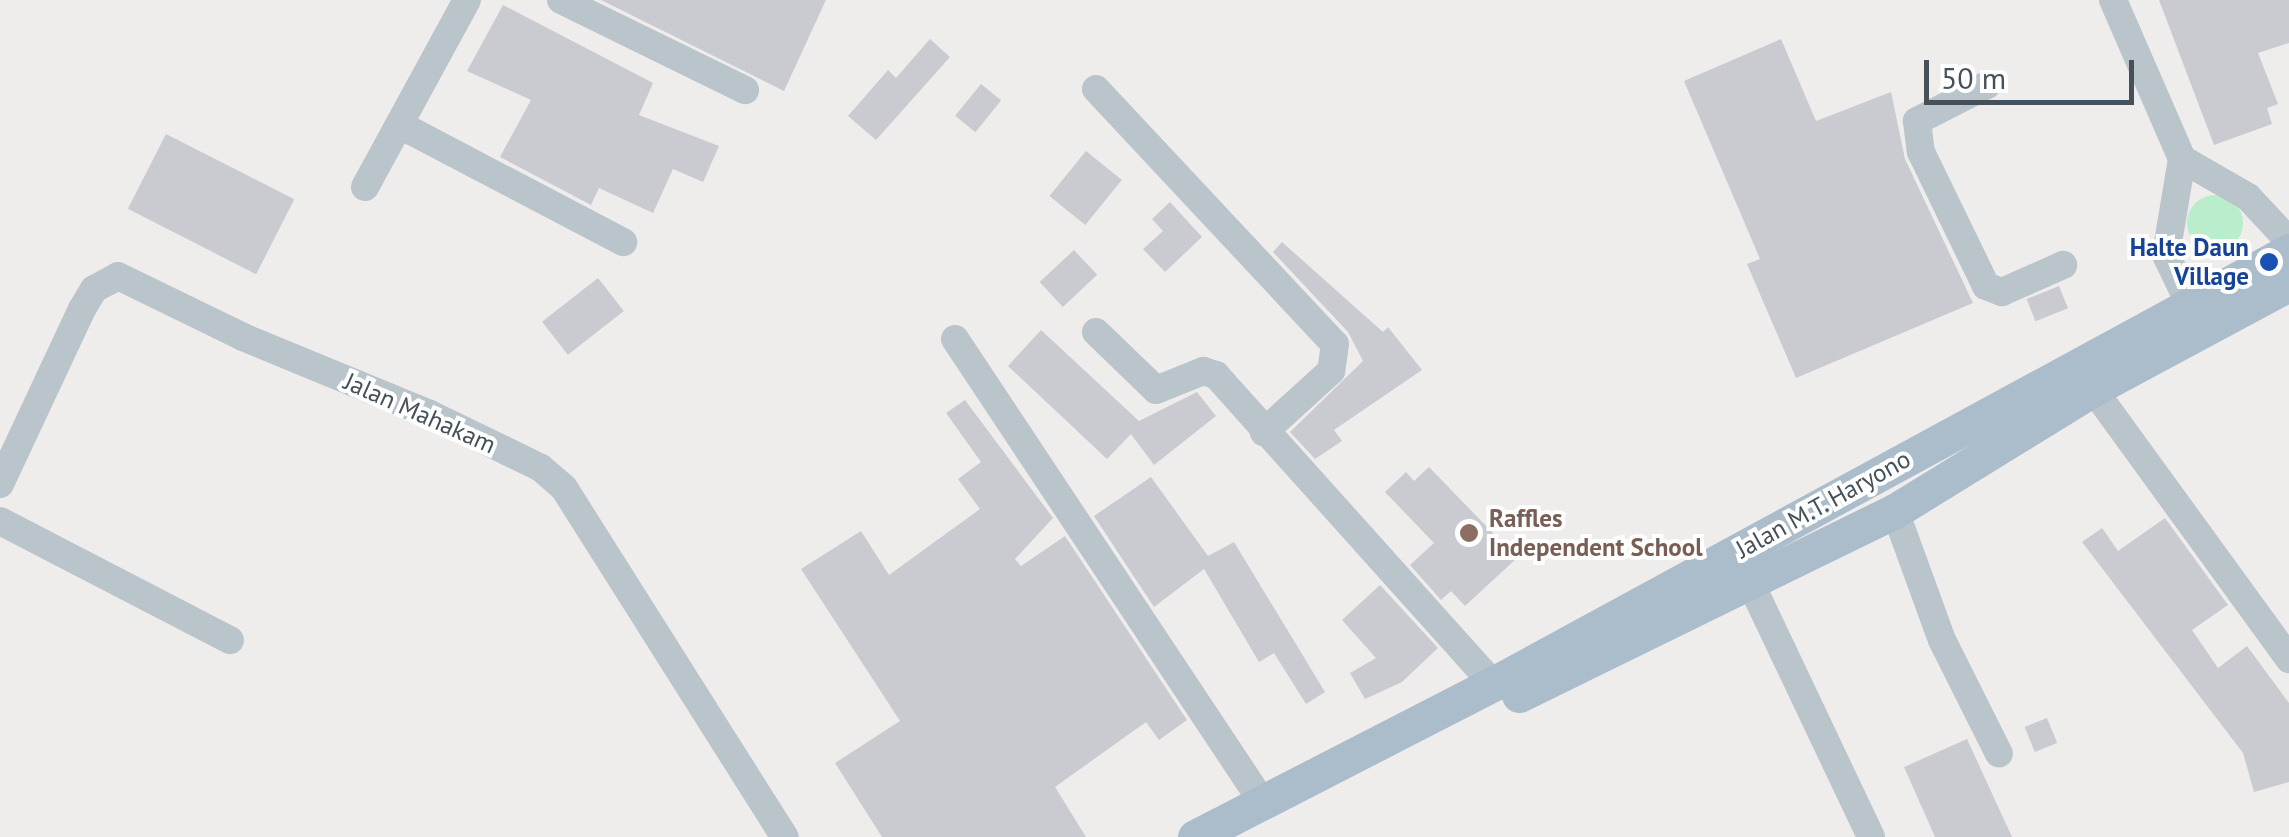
<!DOCTYPE html>
<html>
<head>
<meta charset="utf-8">
<style>
  body { margin:0 }
  #map { position:relative; width:2289px; height:837px; overflow:hidden; background:#efecec; font-family:"PT Sans",sans-serif }
  div>[style] { position:absolute }
  .green>* { inset:0; background:#b9edcc }
  .round { border-radius:50% }
  .building>* { inset:0; background:#c9cbd1; transform-origin:0 0 }
  .minor>* { height:28px; margin:-14px; padding:0 14px; transform-origin:14px; border-radius:14px; background:#bac4cb }
  .major>* { height:35px; margin:-17.5px; padding:0 17.5px; transform-origin:17.5px; border-radius:17.5px; background:#abbccb }
  .dots>* { width:28px; height:28px; translate:-50% -50%; box-sizing:border-box; border:5px solid #fff; border-radius:50% }
  span { translate:-50% -50%; white-space:nowrap; text-align:center; line-height:1.15; -webkit-text-stroke:8px #fff; paint-order:stroke }
  .transit-label { font-size:25px; color:#164399; font-weight:700 }
  .right { translate:-100% -50%; text-align:right }
  .street-label { font-size:25px; color:#455059 }
  .education-label { font-size:25px; color:#785e54; font-weight:700 }
  .left { translate:0 -50%; text-align:left }
  .scale { position:absolute; left:1924px; top:60px; width:210px; height:45px; box-sizing:border-box; border:5px solid #455059; border-top:0; padding-left:12px; font-size:30px; line-height:35px; white-space:nowrap; color:#455059; -webkit-text-stroke:8px #fff; paint-order:stroke }
</style>
</head>
<body>
<div id="map">
  <div class="green">
    <div class="round" style="left:2187px;top:195px;width:56px;height:56px"></div>
  </div>
  <div class="building">
    <div style="clip-path:polygon(601px 0,826px 0,784px 91px)"></div>
    <div style="clip-path:polygon(2159px 0,2289px 0,2289px 43px,2258px 53px,2278px 104px,2267px 108px,2272px 124px,2214px 145px)"></div>
    <div style="clip-path:polygon(503px 5px,653px 83px,639px 115px,719px 146px,703px 182px,673px 169px,653px 213px,599px 188px,591px 205px,500px 157px,531px 100px,467px 71px)"></div>
    <div style="clip-path:polygon(930px 39px,950px 57px,876px 140px,848px 116px,888px 70px,896px 78px)"></div>
    <div style="clip-path:polygon(1781px 39px,1816px 121px,1891px 92px,1905px 159px,1973px 303px,1796px 378px,1747px 264px,1760px 259px,1684px 81px)"></div>
    <div style="left:981px;top:84px;width:26px;height:41px;rotate:39deg"></div>
    <div style="left:166px;top:134px;width:144px;height:84px;rotate:27deg"></div>
    <div style="left:1086px;top:151px;width:46px;height:58px;rotate:39deg"></div>
    <div style="clip-path:polygon(1170px 202px,1202px 237px,1165px 272px,1143px 249px,1163px 231px,1152px 219px)"></div>
    <div style="clip-path:polygon(1282px 242px,1383px 332px,1388px 327px,1422px 370px,1334px 430px,1342px 441px,1315px 459px,1290px 432px,1363px 361px,1348px 332px,1273px 252px)"></div>
    <div style="left:1074px;top:250px;width:34px;height:47px;rotate:47deg"></div>
    <div style="left:598px;top:278px;width:42px;height:71px;rotate:52deg"></div>
    <div style="left:2059px;top:286px;width:24px;height:35px;rotate:68deg"></div>
    <div style="clip-path:polygon(1041px 330px,1139px 421px,1197px 392px,1216px 416px,1154px 465px,1131px 434px,1107px 459px,1008px 366px)"></div>
    <div style="clip-path:polygon(965px 400px,1053px 518px,1015px 559px,1021px 566px,1065px 536px,1187px 720px,1159px 740px,1146px 722px,1055px 787px,1086px 837px,882px 837px,835px 763px,900px 721px,801px 569px,861px 531px,889px 575px,980px 509px,958px 479px,981px 462px,946px 413px)"></div>
    <div style="clip-path:polygon(1429px 467px,1517px 558px,1465px 606px,1451px 591px,1441px 600px,1410px 565px,1434px 543px,1385px 492px,1406px 472px,1414px 481px)"></div>
    <div style="clip-path:polygon(1151px 477px,1208px 556px,1234px 542px,1325px 692px,1306px 704px,1274px 653px,1259px 662px,1204px 569px,1154px 607px,1094px 516px)"></div>
    <div style="clip-path:polygon(2165px 518px,2228px 605px,2192px 630px,2218px 668px,2247px 646px,2289px 703px,2289px 782px,2254px 792px,2243px 753px,2082px 542px,2102px 528px,2118px 551px)"></div>
    <div style="clip-path:polygon(1380px 585px,1438px 648px,1402px 682px,1365px 699px,1350px 673px,1376px 658px,1342px 620px)"></div>
    <div style="left:2047px;top:718px;width:27px;height:24px;rotate:68deg"></div>
    <div style="clip-path:polygon(1967px 739px,2012px 837px,1935px 837px,1904px 767px)"></div>
  </div>
  <div class="minor">
    <div style="left:561px;top:0;width:205px;rotate:26.1deg"></div>
    <div style="left:2113px;top:0;width:173px;rotate:66.5deg"></div>
    <div style="left:2182px;top:159px;width:97px;rotate:99.5deg"></div>
    <div style="left:2166px;top:255px;width:53px;rotate:64.4deg"></div>
    <div style="left:1987px;top:85px;width:79px;rotate:152.8deg"></div>
    <div style="left:1917px;top:121px;width:31px;rotate:83deg"></div>
    <div style="left:1921px;top:152px;width:149px;rotate:64.1deg"></div>
    <div style="left:1986px;top:286px;width:17px;rotate:21deg"></div>
    <div style="left:2002px;top:292px;width:67px;rotate:-23.9deg"></div>
    <div style="left:1096px;top:89px;width:349px;rotate:46.9deg"></div>
    <div style="left:1335px;top:344px;width:27px;rotate:98deg"></div>
    <div style="left:1331px;top:371px;width:91px;rotate:137.7deg"></div>
    <div style="left:402px;top:126px;width:250px;rotate:27.7deg"></div>
    <div style="left:2182px;top:159px;width:76px;rotate:29.9deg"></div>
    <div style="left:2248px;top:197px;width:60px;rotate:47deg"></div>
    <div style="left:365px;top:187px;width:213px;rotate:-61.4deg"></div>
    <div style="left:1096px;top:332px;width:83px;rotate:44deg"></div>
    <div style="left:1156px;top:390px;width:51px;rotate:-22deg"></div>
    <div style="left:1203px;top:371px;width:14px;rotate:17deg"></div>
    <div style="left:1216px;top:375px;width:415px;rotate:48.1deg"></div>
    <div style="left:955px;top:339px;width:553px;rotate:56.42deg"></div>
    <div style="left:2093px;top:389px;width:334px;rotate:54deg"></div>
    <div style="left:0;top:484px;width:193px;rotate:-64.9deg"></div>
    <div style="left:82px;top:309px;width:23px;rotate:-59deg"></div>
    <div style="left:94px;top:289px;width:27px;rotate:-28deg"></div>
    <div style="left:118px;top:276px;width:139px;rotate:26deg"></div>
    <div style="left:243px;top:337px;width:202px;rotate:22.4deg"></div>
    <div style="left:430px;top:414px;width:123px;rotate:25.9deg"></div>
    <div style="left:541px;top:468px;width:30px;rotate:41deg"></div>
    <div style="left:564px;top:488px;width:413px;rotate:57.7deg"></div>
    <div style="left:1895px;top:511px;width:137px;rotate:70deg"></div>
    <div style="left:1942px;top:640px;width:127px;rotate:63.4deg"></div>
    <div style="left:0;top:521px;width:259px;rotate:27.4deg"></div>
    <div style="left:1750px;top:582px;width:282px;rotate:64.6deg"></div>
  </div>
  <div class="major">
    <div style="left:1519px;top:695px;width:419px;rotate:-26.1deg"></div>
    <div style="left:1895px;top:511px;width:233px;rotate:-31.6deg"></div>
    <div style="left:2093px;top:389px;width:222px;rotate:-28.2deg"></div>
    <div style="left:1195px;top:837px;width:335px;rotate:-27.2deg"></div>
    <div style="left:1493px;top:684px;width:906px;rotate:-28.54deg"></div>
  </div>
  <div class="dots">
    <div style="left:2269px;top:262px;background:#1a4fb4"></div>
    <div style="left:1469px;top:533px;background:#8d6e63"></div>
  </div>
  <div class="transit-label">
    <span class="right" style="left:2249px;top:262px">Halte Daun<br>Village</span>
  </div>
  <div class="street-label">
    <span style="left:420px;top:413px;rotate:24deg">Jalan Mahakam</span>
    <span style="left:1823px;top:504px;rotate:-29deg">Jalan M.T. Haryono</span>
  </div>
  <div class="education-label">
    <span class="left" style="left:1489px;top:533px">Raffles<br>Independent School</span>
  </div>
  <div class="scale">50 m</div>
</div>
</body>
</html>
